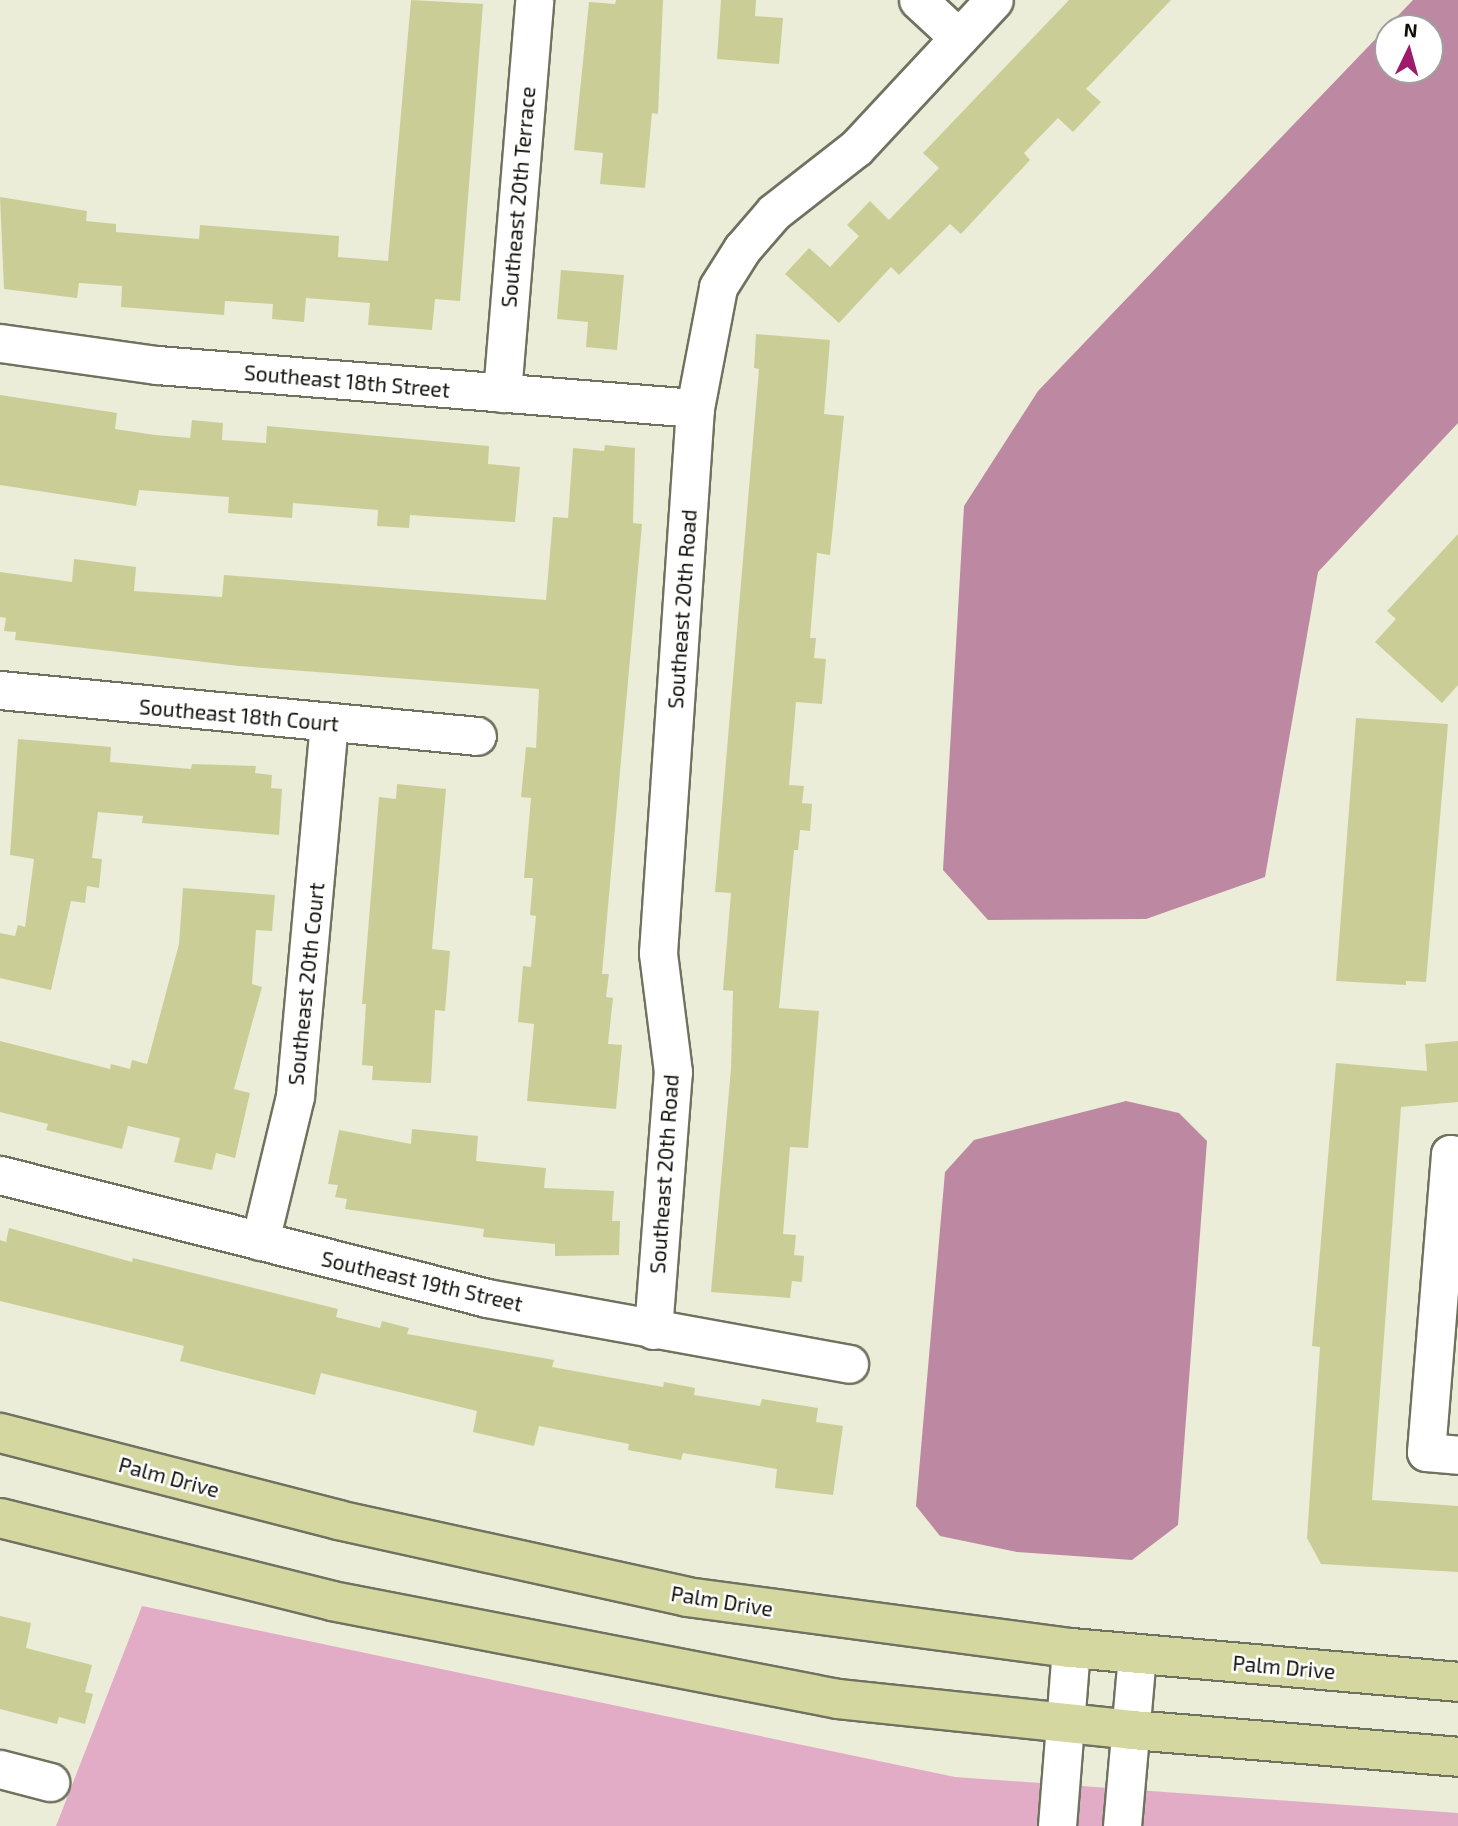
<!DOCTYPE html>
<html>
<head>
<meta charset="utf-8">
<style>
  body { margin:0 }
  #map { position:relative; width:1458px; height:1826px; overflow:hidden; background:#ebedd8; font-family:"Exo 2",sans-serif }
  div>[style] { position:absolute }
  .green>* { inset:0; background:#e2acc6 }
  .water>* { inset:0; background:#bd88a2 }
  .building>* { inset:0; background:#cace96 }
  .roads { filter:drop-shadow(2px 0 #707260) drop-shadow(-2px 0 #707260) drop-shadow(0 2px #707260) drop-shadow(0 -2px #707260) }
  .minor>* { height:37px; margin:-18.5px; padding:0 18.5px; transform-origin:18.5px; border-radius:18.5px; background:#fff }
  .major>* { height:38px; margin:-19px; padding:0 19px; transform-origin:19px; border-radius:19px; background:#d4d7a0 }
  span { translate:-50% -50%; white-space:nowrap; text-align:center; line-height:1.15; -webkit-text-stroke:5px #fff; paint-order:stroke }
  .street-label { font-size:21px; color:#10110a }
  .north { position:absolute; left:1374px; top:14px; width:70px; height:70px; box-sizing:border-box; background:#fff; border:2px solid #9fa09d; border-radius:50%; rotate:5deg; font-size:19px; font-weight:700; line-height:28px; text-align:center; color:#10110a }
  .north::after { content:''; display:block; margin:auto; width:24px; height:32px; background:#9e1b6c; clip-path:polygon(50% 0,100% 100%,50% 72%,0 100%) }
</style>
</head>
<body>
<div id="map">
  <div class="green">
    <div style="clip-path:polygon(142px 1606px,955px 1777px,1458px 1813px,1458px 1826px,56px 1826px)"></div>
  </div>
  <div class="water">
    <div style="clip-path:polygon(evenodd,1413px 0,1458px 0,1458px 423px,1318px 572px,1265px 877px,1146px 919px,988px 920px,943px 870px,964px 506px,1038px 391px,1413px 0,1430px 28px,1430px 70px,1388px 70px,1388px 28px,1430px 28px)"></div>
    <div style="clip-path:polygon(1126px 1101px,1179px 1113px,1207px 1141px,1178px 1525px,1132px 1560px,1017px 1552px,940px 1536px,916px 1506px,945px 1172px,974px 1140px)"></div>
  </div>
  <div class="building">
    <div style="clip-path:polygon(411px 0,483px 4px,460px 301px,435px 299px,432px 330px,368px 325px,370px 303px,306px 298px,304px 322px,272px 319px,273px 304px,225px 301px,224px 315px,121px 307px,122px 286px,79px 283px,77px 298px,4px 289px,0 197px,87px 211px,86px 221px,116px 224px,116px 232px,199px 239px,200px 225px,339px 236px,338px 257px,388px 261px)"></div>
    <div style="clip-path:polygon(616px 0,663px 0,658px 114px,652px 113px,645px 188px,600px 184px,603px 153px,574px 150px,589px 2px,615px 4px)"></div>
    <div style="clip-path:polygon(721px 0,756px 0,755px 16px,783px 18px,779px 64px,717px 59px)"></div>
    <div style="clip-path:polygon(1069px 0,1171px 0,1086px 89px,1101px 102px,1073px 132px,1058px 118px,1024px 153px,1030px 160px,961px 234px,950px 224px,899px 275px,891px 267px,839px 323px,785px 274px,809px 248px,830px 267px,859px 236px,847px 225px,870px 201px,889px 220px,939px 168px,923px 153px)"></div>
    <div style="clip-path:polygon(561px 270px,624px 275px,617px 350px,586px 347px,588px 322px,557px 319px)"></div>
    <div style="clip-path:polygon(756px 334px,830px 340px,824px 414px,844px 416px,830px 555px,817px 553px,810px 638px,816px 638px,814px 658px,826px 659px,822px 704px,796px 702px,789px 785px,804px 786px,802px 803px,812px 804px,810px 831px,800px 830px,798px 850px,794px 850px,779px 1008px,819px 1011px,808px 1148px,790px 1147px,783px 1234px,796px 1235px,794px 1255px,804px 1256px,802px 1282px,792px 1281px,790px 1298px,711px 1292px,731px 1069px,733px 991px,723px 990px,731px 893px,715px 892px,759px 369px,754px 368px)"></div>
    <div style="clip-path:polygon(0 395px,117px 413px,115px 429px,155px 435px,190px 438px,192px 420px,223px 423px,222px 440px,266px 443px,267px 426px,489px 446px,488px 464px,520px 467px,515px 522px,410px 515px,409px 528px,377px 526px,378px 510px,293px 503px,292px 518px,228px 513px,229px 497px,139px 490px,136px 506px,0 485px)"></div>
    <div style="clip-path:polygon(605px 445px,635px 448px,633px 523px,642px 524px,602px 974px,609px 974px,606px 997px,613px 998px,608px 1044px,622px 1045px,616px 1109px,527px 1101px,534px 1024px,518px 1022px,523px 966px,531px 967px,536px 916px,530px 915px,533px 878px,524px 878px,531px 798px,521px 797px,526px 747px,536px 748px,539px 689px,239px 666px,15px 640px,16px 632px,4px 631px,6px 618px,0 617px,0 572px,72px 582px,74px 559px,136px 567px,134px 591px,222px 597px,224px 575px,546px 600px,553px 517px,568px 518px,573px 448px,604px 451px)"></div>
    <div style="clip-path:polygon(1458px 534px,1458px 685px,1442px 703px,1375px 642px,1396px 619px,1387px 611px)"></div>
    <div style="clip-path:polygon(1356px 718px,1448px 724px,1426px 982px,1406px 981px,1406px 985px,1336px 981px)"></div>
    <div style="clip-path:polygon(18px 739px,111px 747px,110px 762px,191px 769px,192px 764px,256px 766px,255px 773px,272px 775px,271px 788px,282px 789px,279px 835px,142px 823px,143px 816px,98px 812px,92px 858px,102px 859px,99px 888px,87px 886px,85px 903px,71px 901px,51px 990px,0 978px,0 933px,15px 936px,18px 925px,25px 927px,34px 859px,10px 855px)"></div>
    <div style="clip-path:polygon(397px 784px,446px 789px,432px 949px,450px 951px,445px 1011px,435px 1010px,431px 1083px,372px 1080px,373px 1066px,362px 1065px,366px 1004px,362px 1004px,379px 797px,396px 799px)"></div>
    <div style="clip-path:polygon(183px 888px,275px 895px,272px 931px,256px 930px,252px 984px,262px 987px,234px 1089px,250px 1093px,235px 1158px,216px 1153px,212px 1170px,174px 1162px,180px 1138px,128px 1126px,122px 1149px,46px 1130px,48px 1124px,0 1112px,0 1041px,110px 1069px,111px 1064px,130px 1069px,132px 1060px,147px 1064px,179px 944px)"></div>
    <div style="clip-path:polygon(1458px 1041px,1458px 1102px,1401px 1107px,1372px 1500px,1458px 1506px,1458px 1572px,1321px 1564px,1307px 1538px,1320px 1347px,1312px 1346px,1336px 1063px,1427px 1071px,1425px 1044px)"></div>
    <div style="clip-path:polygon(412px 1129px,478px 1136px,476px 1161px,546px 1168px,544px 1188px,614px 1191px,612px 1221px,620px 1221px,619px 1255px,555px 1256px,555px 1244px,483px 1237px,484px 1229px,345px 1209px,347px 1199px,335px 1197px,338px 1185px,328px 1184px,339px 1130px,411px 1144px)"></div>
    <div style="clip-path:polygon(9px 1228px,132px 1262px,133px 1258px,338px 1309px,336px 1317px,380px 1328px,382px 1321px,409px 1328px,407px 1334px,554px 1360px,552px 1367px,663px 1387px,664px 1382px,695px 1388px,694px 1395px,760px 1406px,762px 1399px,818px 1408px,816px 1422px,843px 1426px,833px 1495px,775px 1488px,777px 1469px,683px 1453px,681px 1460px,628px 1450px,629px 1444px,539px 1426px,534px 1446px,473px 1432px,477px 1411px,321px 1373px,315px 1395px,180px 1361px,184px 1346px,0 1301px,0 1240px,6px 1242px)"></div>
    <div style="clip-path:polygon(0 1616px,31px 1623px,26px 1648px,92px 1665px,85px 1692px,93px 1694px,85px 1724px,59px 1717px,57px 1724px,0 1709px)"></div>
  </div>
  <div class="roads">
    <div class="minor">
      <div style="left:918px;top:0;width:54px;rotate:42.8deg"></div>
      <div style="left:0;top:343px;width:159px;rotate:8deg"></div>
      <div style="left:157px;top:365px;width:540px;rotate:4.57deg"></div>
      <div style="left:502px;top:393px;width:394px;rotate:-85.3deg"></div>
      <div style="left:0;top:690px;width:479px;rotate:5.5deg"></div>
      <div style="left:1458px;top:1155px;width:8px;rotate:-173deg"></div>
      <div style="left:1450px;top:1154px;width:299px;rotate:94.6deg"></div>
      <div style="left:1426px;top:1452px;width:32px;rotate:5deg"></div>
      <div style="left:0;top:1175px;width:502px;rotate:14.17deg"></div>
      <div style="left:487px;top:1298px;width:368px;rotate:10.3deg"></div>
      <div style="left:260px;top:1241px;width:149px;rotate:-76.4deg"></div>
      <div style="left:295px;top:1096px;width:374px;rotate:-84.8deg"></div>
      <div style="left:653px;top:1330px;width:259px;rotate:-85.6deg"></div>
      <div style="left:673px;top:1072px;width:120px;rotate:-97.2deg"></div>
      <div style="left:658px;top:953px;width:546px;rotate:-86.12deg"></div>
      <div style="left:695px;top:408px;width:123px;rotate:-79.2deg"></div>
      <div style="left:718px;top:287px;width:45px;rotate:-57.7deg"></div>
      <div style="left:742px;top:249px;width:49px;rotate:-49.1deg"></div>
      <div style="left:774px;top:212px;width:104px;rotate:-38deg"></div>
      <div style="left:856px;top:148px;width:202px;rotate:-47deg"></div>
      <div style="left:0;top:1769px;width:52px;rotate:14.6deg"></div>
      <div style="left:1057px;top:1826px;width:179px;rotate:-85.5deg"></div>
      <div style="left:1122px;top:1826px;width:172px;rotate:-85deg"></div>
    </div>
    <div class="major">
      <div style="left:0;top:1433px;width:349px;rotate:14.4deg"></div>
      <div style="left:338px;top:1520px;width:357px;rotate:12.4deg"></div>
      <div style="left:687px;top:1597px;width:387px;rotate:7.6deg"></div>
      <div style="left:1071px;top:1648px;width:388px;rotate:5deg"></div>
      <div style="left:0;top:1518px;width:342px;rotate:14deg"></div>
      <div style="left:332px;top:1601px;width:515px;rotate:10.96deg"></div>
      <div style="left:838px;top:1699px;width:296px;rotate:6deg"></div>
      <div style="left:1132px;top:1730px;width:327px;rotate:4.7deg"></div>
    </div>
  </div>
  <div class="street-label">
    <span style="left:518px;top:197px;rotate:-85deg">Southeast 20th Terrace</span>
    <span style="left:347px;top:381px;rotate:5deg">Southeast 18th Street</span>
    <span style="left:682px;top:609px;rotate:-86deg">Southeast 20th Road</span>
    <span style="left:239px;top:715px;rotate:5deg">Southeast 18th Court</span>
    <span style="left:306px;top:984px;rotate:-84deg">Southeast 20th Court</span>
    <span style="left:664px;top:1174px;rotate:-86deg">Southeast 20th Road</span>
    <span style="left:422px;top:1281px;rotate:13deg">Southeast 19th Street</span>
    <span style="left:169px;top:1477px;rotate:15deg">Palm Drive</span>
    <span style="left:722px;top:1601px;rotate:9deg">Palm Drive</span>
    <span style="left:1284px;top:1667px;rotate:5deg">Palm Drive</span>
  </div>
  <div class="north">N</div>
</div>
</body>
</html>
